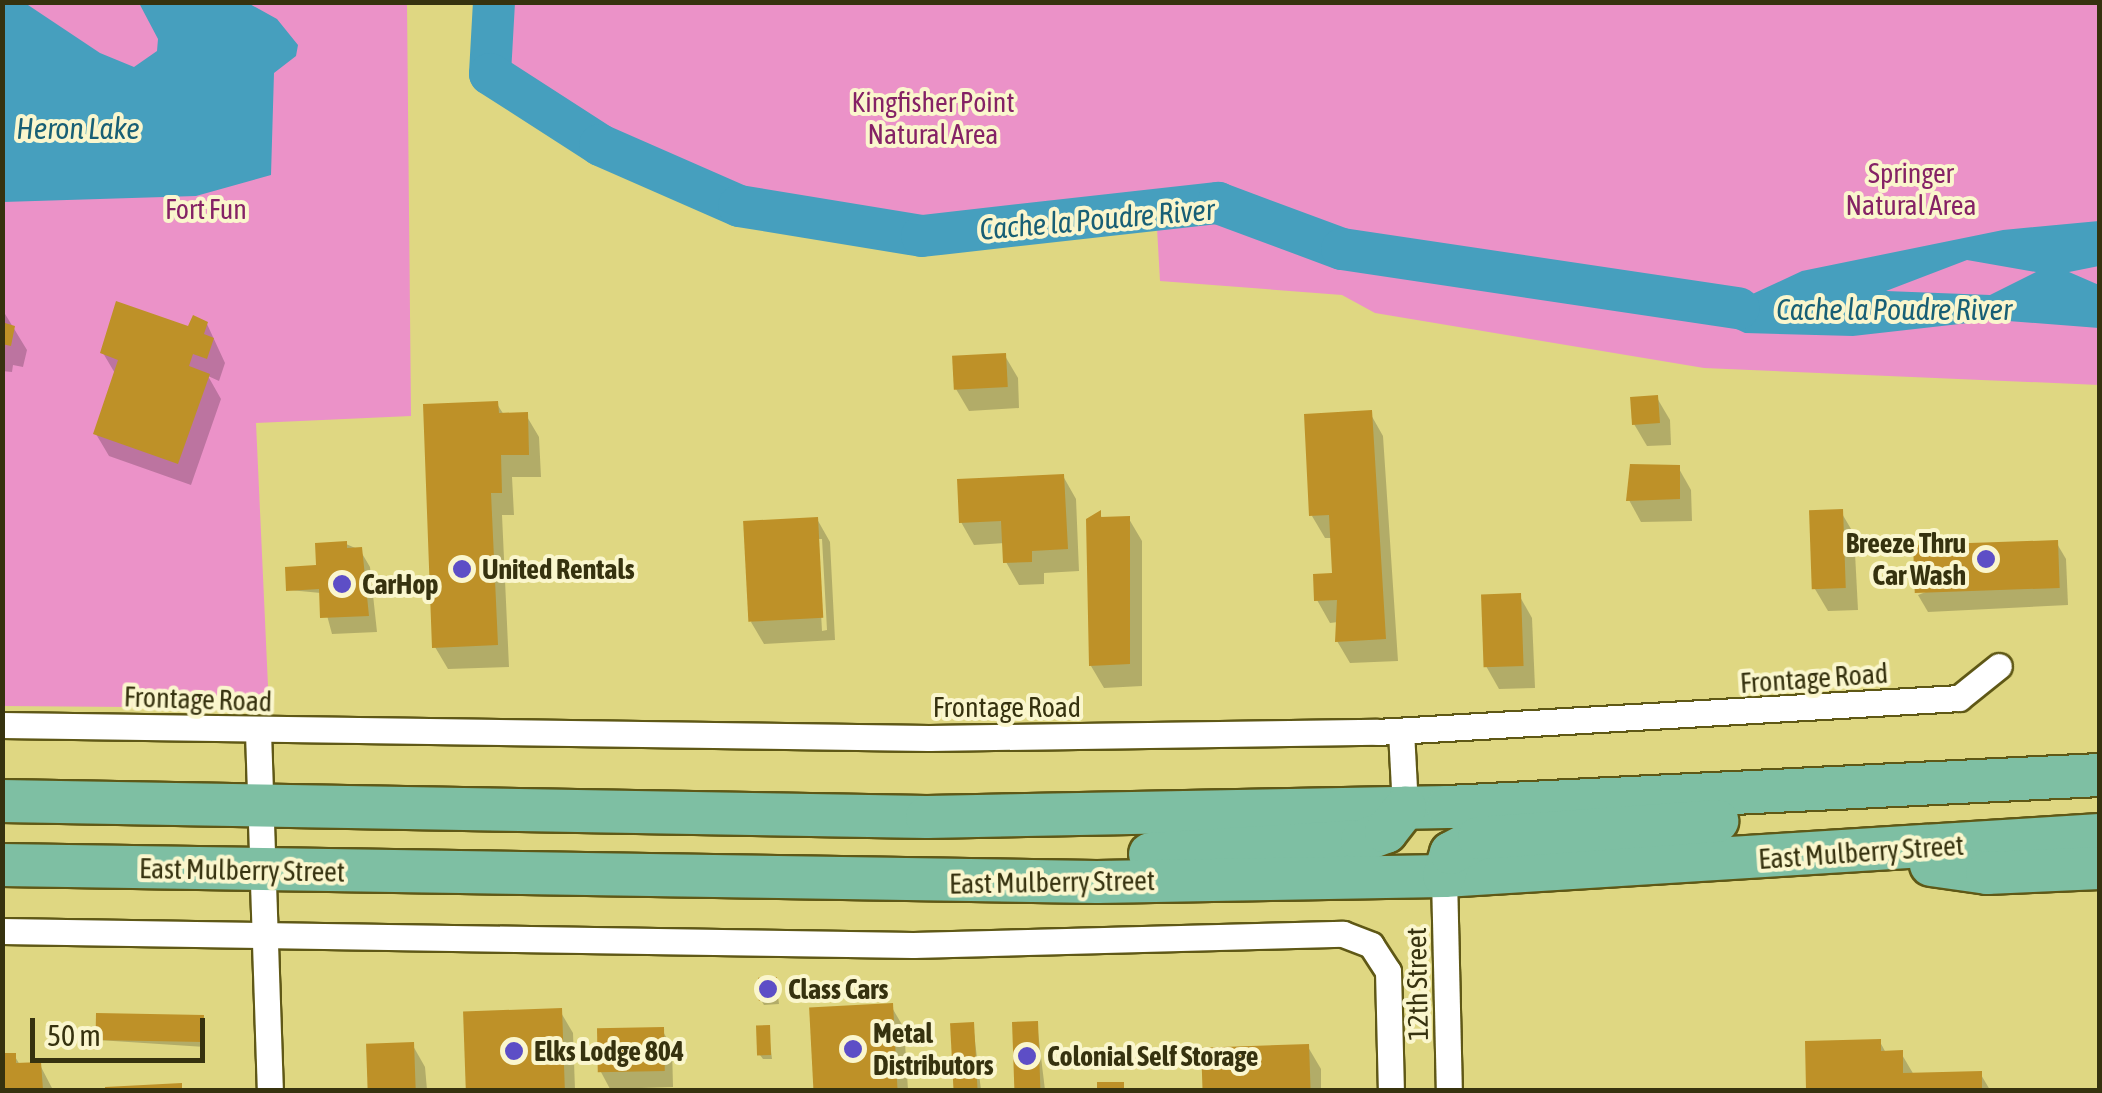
<!DOCTYPE html>
<html>
<head>
<meta charset="utf-8">
<style>
  body { margin:0 }
  #map { position:relative; width:2102px; height:1093px; overflow:hidden; background:#dfd782; font-family:"Asap Condensed",sans-serif }
  div>[style] { position:absolute }
  .green>* { inset:0; background:#eb92c8 }
  .water>* { inset:0; background:#469fbe }
  .shadow>* { inset:0; background:#0003 }
  .river>* { height:42px; margin:-21px; padding:0 21px; transform-origin:21px; border-radius:21px; background:#469fbe }
  .building>* { inset:0; background:#be9128; transform-origin:0 0 }
  .roads { filter:drop-shadow(2px 0 #5f5816) drop-shadow(-2px 0 #5f5816) drop-shadow(0 2px #5f5816) drop-shadow(0 -2px #5f5816) }
  .minor>* { height:25px; margin:-12.5px; padding:0 12.5px; transform-origin:12.5px; border-radius:12.5px; background:#fff }
  .trunk>* { height:42px; margin:-21px; padding:0 21px; transform-origin:21px; border-radius:21px; background:#7ebfa3 }
  .dots>* { width:28px; height:28px; translate:-50% -50%; box-sizing:border-box; border:5px solid #faf6cd; border-radius:50% }
  span { translate:-50% -50%; white-space:nowrap; text-align:center; line-height:1.15; -webkit-text-stroke:8px #faf6cd; paint-order:stroke }
  .park-label { font-size:28px; color:#852265 }
  .poi-label { font-size:28px; color:#36320f; font-weight:700 }
  .right { translate:-100% -50%; text-align:right }
  .left { translate:0 -50%; text-align:left }
  .street-label { font-size:28px; color:#36320f }
  .water-label { font-size:30px; color:#185f75; font-style:italic }
  .frame { position:absolute; inset:0; border:5px solid #36320f; pointer-events:none }
  .scale { position:absolute; left:30px; top:1018px; width:175px; height:45px; box-sizing:border-box; border:5px solid #36320f; border-top:0; padding-left:12px; font-size:30px; line-height:35px; white-space:nowrap; color:#36320f; -webkit-text-stroke:8px #faf6cd; paint-order:stroke }
</style>
</head>
<body>
<div id="map">
  <div class="green">
    <div style="clip-path:polygon(494px 2px,2099px 3px,2099px 385px,1704px 368px,1375px 313px,1342px 295px,1160px 281px,1156px 210px,922px 236px,739px 206px,600px 145px,490px 74px)"></div>
    <div style="clip-path:polygon(3px 3px,407px 3px,411px 416px,256px 423px,269px 708px,3px 706px)"></div>
  </div>
  <div class="water">
    <div style="clip-path:polygon(2px 3px,25px 3px,100px 53px,134px 67px,157px 51px,158px 39px,139px 3px,248px 3px,277px 19px,298px 45px,296px 56px,274px 73px,271px 175px,196px 196px,3px 202px)"></div>
    <div style="clip-path:polygon(evenodd,2099px 221px,2099px 266px,2069px 272px,2099px 285px,2099px 328px,1995px 320px,1853px 336px,1745px 333px,1674px 300px,1746px 297px,1802px 271px,2003px 230px,2099px 221px,1967px 260px,2036px 272px,1990px 295px,1886px 291px,1967px 260px)"></div>
  </div>
  <div class="shadow">
    <div style="clip-path:polygon(2px 309px,27px 350px,23px 367px,13px 365px,12px 372px,2px 371px)"></div>
    <div style="clip-path:polygon(207px 324px,225px 363px,219px 381px,208px 376px,221px 399px,191px 485px,109px 456px,96px 434px,116px 375px,103px 353px)"></div>
    <div style="clip-path:polygon(1005px 356px,1018px 378px,1019px 408px,969px 411px,956px 389px)"></div>
    <div style="clip-path:polygon(1657px 398px,1670px 420px,1671px 445px,1647px 446px,1634px 424px)"></div>
    <div style="clip-path:polygon(497px 404px,504px 415px,526px 415px,539px 437px,541px 477px,512px 477px,514px 515px,502px 515px,509px 667px,448px 669px,435px 647px)"></div>
    <div style="clip-path:polygon(1370px 413px,1383px 436px,1398px 661px,1350px 663px,1337px 641px,1338px 622px,1330px 623px,1317px 600px,1335px 575px,1333px 538px,1325px 538px,1312px 516px)"></div>
    <div style="clip-path:polygon(1678px 467px,1691px 490px,1692px 521px,1641px 522px,1629px 500px)"></div>
    <div style="clip-path:polygon(1063px 476px,1076px 499px,1079px 571px,1044px 573px,1044px 584px,1019px 585px,1006px 562px,1005px 543px,974px 545px,961px 522px)"></div>
    <div style="clip-path:polygon(1841px 512px,1854px 534px,1858px 610px,1828px 611px,1815px 589px)"></div>
    <div style="clip-path:polygon(1100px 514px,1103px 520px,1129px 519px,1142px 541px,1142px 686px,1104px 688px,1091px 666px)"></div>
    <div style="clip-path:polygon(evenodd,817px 519px,830px 542px,835px 640px,764px 644px,751px 622px,817px 519px,817px 539px,822px 539px,827px 630px,822px 631px,817px 539px)"></div>
    <div style="clip-path:polygon(2056px 542px,2066px 559px,2068px 605px,1928px 612px,1918px 595px)"></div>
    <div style="clip-path:polygon(346px 544px,360px 550px,370px 567px,377px 632px,332px 634px,321px 593px,289px 590px)"></div>
    <div style="clip-path:polygon(1519px 595px,1532px 618px,1535px 688px,1499px 689px,1486px 666px)"></div>
    <div style="clip-path:polygon(776px 980px,779px 1004px,764px 1005px,761px 1000px)"></div>
    <div style="clip-path:polygon(891px 1006px,904px 1028px,908px 1090px,819px 1090px,812px 1010px)"></div>
    <div style="clip-path:polygon(560px 1011px,573px 1033px,575px 1090px,468px 1090px,466px 1014px)"></div>
    <div style="clip-path:polygon(203px 1017px,205px 1047px,98px 1040px)"></div>
    <div style="clip-path:polygon(1037px 1024px,1045px 1090px,1018px 1090px,1015px 1025px)"></div>
    <div style="clip-path:polygon(973px 1025px,981px 1090px,956px 1090px,953px 1026px)"></div>
    <div style="clip-path:polygon(768px 1028px,772px 1059px,763px 1059px,760px 1055px)"></div>
    <div style="clip-path:polygon(662px 1030px,672px 1047px,673px 1087px,610px 1089px,601px 1072px)"></div>
    <div style="clip-path:polygon(1880px 1042px,1886px 1053px,1901px 1053px,1914px 1075px,1980px 1073px,1990px 1090px,1809px 1090px,1807px 1044px)"></div>
    <div style="clip-path:polygon(412px 1044px,425px 1067px,427px 1090px,371px 1090px,369px 1047px)"></div>
    <div style="clip-path:polygon(1308px 1047px,1321px 1069px,1321px 1090px,1205px 1090px,1203px 1051px)"></div>
    <div style="clip-path:polygon(14px 1055px,20px 1065px,40px 1065px,53px 1090px,2px 1090px,2px 1056px)"></div>
  </div>
  <div class="river">
    <div style="left:494px;top:2px;width:72px;rotate:93.2deg"></div>
    <div style="left:490px;top:74px;width:131px;rotate:32.8deg"></div>
    <div style="left:600px;top:145px;width:152px;rotate:23.7deg"></div>
    <div style="left:739px;top:206px;width:185px;rotate:9.3deg"></div>
    <div style="left:922px;top:236px;width:298px;rotate:-6.4deg"></div>
    <div style="left:1218px;top:203px;width:132px;rotate:20.4deg"></div>
    <div style="left:1342px;top:249px;width:401px;rotate:8.5deg"></div>
  </div>
  <div class="building">
    <div style="clip-path:polygon(116px 301px,188px 326px,193px 315px,208px 322px,204px 334px,214px 338px,207px 359px,193px 354px,189px 366px,210px 374px,178px 464px,93px 434px,118px 360px,100px 353px)"></div>
    <div style="clip-path:polygon(2px 307px,5px 323px,15px 326px,11px 346px,2px 344px)"></div>
    <div style="left:1006px;top:353px;width:34px;height:54px;rotate:87deg"></div>
    <div style="left:1658px;top:395px;width:28px;height:28px;rotate:86deg"></div>
    <div style="clip-path:polygon(498px 401px,499px 413px,528px 412px,529px 455px,501px 455px,502px 493px,491px 493px,498px 645px,432px 648px,423px 404px)"></div>
    <div style="clip-path:polygon(1372px 410px,1386px 639px,1335px 642px,1337px 600px,1314px 601px,1313px 574px,1332px 573px,1329px 515px,1309px 516px,1304px 414px)"></div>
    <div style="clip-path:polygon(1630px 464px,1680px 465px,1680px 499px,1626px 501px)"></div>
    <div style="clip-path:polygon(1064px 474px,1068px 549px,1032px 551px,1032px 562px,1003px 563px,1001px 521px,959px 523px,957px 479px)"></div>
    <div style="left:1843px;top:509px;width:79px;height:34px;rotate:88deg"></div>
    <div style="clip-path:polygon(1101px 510px,1101px 517px,1130px 516px,1130px 664px,1089px 666px,1086px 519px)"></div>
    <div style="left:818px;top:517px;width:101px;height:75px;rotate:87deg"></div>
    <div style="left:2058px;top:540px;width:48px;height:145px;rotate:88deg"></div>
    <div style="clip-path:polygon(347px 541px,347px 548px,362px 547px,369px 616px,320px 618px,319px 589px,286px 591px,285px 567px,316px 565px,315px 543px)"></div>
    <div style="left:1521px;top:593px;width:73px;height:40px;rotate:88deg"></div>
    <div style="left:777px;top:977px;width:23px;height:19px;rotate:88deg"></div>
    <div style="left:893px;top:1003px;width:87px;height:84px;rotate:87deg"></div>
    <div style="left:562px;top:1008px;width:82px;height:99px;rotate:88deg"></div>
    <div style="left:96px;top:1013px;width:108px;height:27px;rotate:1deg"></div>
    <div style="left:1038px;top:1021px;width:69px;height:26px;rotate:88deg"></div>
    <div style="left:974px;top:1022px;width:67px;height:24px;rotate:87deg"></div>
    <div style="left:770px;top:1025px;width:30px;height:14px;rotate:88deg"></div>
    <div style="left:664px;top:1027px;width:44px;height:67px;rotate:89deg"></div>
    <div style="clip-path:polygon(1881px 1039px,1881px 1051px,1903px 1050px,1903px 1073px,1982px 1071px,1982px 1090px,1806px 1090px,1805px 1041px)"></div>
    <div style="left:414px;top:1042px;width:48px;height:48px;rotate:88deg"></div>
    <div style="left:1309px;top:1044px;width:46px;height:108px;rotate:88deg"></div>
    <div style="clip-path:polygon(2px 1053px,16px 1053px,16px 1063px,41px 1062px,43px 1090px,2px 1090px)"></div>
    <div style="left:1124px;top:1082px;width:8px;height:27px;rotate:90deg"></div>
    <div style="clip-path:polygon(182px 1083px,182px 1090px,105px 1090px,105px 1087px)"></div>
  </div>
  <div class="roads">
    <div class="minor">
      <div style="left:2px;top:725px;width:927px;rotate:0.8deg"></div>
      <div style="left:929px;top:738px;width:448px;rotate:-0.8deg"></div>
      <div style="left:1377px;top:732px;width:583px;rotate:-3.34deg"></div>
      <div style="left:1959px;top:698px;width:51px;rotate:-38.7deg"></div>
      <div style="left:1401px;top:731px;width:77px;rotate:87deg"></div>
      <div style="left:258px;top:732px;width:358px;rotate:88.1deg"></div>
      <div style="left:1444px;top:876px;width:214px;rotate:88.7deg"></div>
      <div style="left:2px;top:931px;width:911px;rotate:0.88deg"></div>
      <div style="left:913px;top:945px;width:430px;rotate:-1.5deg"></div>
      <div style="left:1343px;top:934px;width:30px;rotate:21deg"></div>
      <div style="left:1371px;top:945px;width:31px;rotate:57deg"></div>
      <div style="left:1388px;top:971px;width:119px;rotate:88.6deg"></div>
    </div>
    <div class="trunk">
      <div style="left:2px;top:801px;width:925px;rotate:0.99deg"></div>
      <div style="left:927px;top:817px;width:521px;rotate:-1.1deg"></div>
      <div style="left:1448px;top:807px;width:653px;rotate:-2.81deg"></div>
      <div style="left:1150px;top:854px;width:212px;rotate:-3.5deg"></div>
      <div style="left:1362px;top:841px;width:26px;rotate:-21deg"></div>
      <div style="left:1386px;top:832px;width:31px;rotate:-52deg"></div>
      <div style="left:2px;top:865px;width:1095px;rotate:0.89deg"></div>
      <div style="left:1097px;top:882px;width:347px;rotate:-1deg"></div>
      <div style="left:1444px;top:876px;width:657px;rotate:-3.58deg"></div>
      <div style="left:1931px;top:865px;width:57px;rotate:8.1deg"></div>
      <div style="left:1987px;top:873px;width:113px;rotate:-2.5deg"></div>
      <div style="left:1444px;top:876px;width:24px;rotate:-73deg"></div>
      <div style="left:1451px;top:853px;width:32px;rotate:-28deg"></div>
      <div style="left:1479px;top:838px;width:239px;rotate:-4.1deg"></div>
    </div>
  </div>
  <div class="dots">
    <div style="left:1986px;top:559px;background:#5d4ec6"></div>
    <div style="left:462px;top:569px;background:#5d4ec6"></div>
    <div style="left:342px;top:584px;background:#5d4ec6"></div>
    <div style="left:768px;top:989px;background:#5d4ec6"></div>
    <div style="left:853px;top:1049px;background:#5d4ec6"></div>
    <div style="left:514px;top:1051px;background:#5d4ec6"></div>
    <div style="left:1027px;top:1056px;background:#5d4ec6"></div>
  </div>
  <div class="park-label">
    <span style="left:933px;top:118px">Kingfisher Point<br>Natural Area</span>
    <span style="left:1911px;top:189px">Springer<br>Natural Area</span>
    <span style="left:206px;top:209px">Fort Fun</span>
  </div>
  <div class="poi-label">
    <span class="right" style="left:1966px;top:559px">Breeze Thru<br>Car Wash</span>
    <span class="left" style="left:482px;top:569px">United Rentals</span>
    <span class="left" style="left:362px;top:584px">CarHop</span>
    <span class="left" style="left:788px;top:989px">Class Cars</span>
    <span class="left" style="left:873px;top:1049px">Metal<br>Distributors</span>
    <span class="left" style="left:534px;top:1051px">Elks Lodge 804</span>
    <span class="left" style="left:1047px;top:1056px">Colonial Self Storage</span>
  </div>
  <div class="street-label">
    <span style="left:1814px;top:678px;rotate:-4deg">Frontage Road</span>
    <span style="left:198px;top:699px;rotate:2deg">Frontage Road</span>
    <span style="left:1007px;top:707px">Frontage Road</span>
    <span style="left:1861px;top:852px;rotate:-4deg">East Mulberry Street</span>
    <span style="left:242px;top:870px;rotate:1deg">East Mulberry Street</span>
    <span style="left:1052px;top:882px;rotate:-1deg">East Mulberry Street</span>
    <span style="left:1417px;top:984px;rotate:-91deg">12th Street</span>
  </div>
  <div class="water-label">
    <span style="left:78px;top:128px">Heron Lake</span>
    <span style="left:1097px;top:219px;rotate:-5deg">Cache la Poudre River</span>
    <span style="left:1894px;top:309px">Cache la Poudre River</span>
  </div>
  <div class="frame"></div>
  <div class="scale">50 m</div>
</div>
</body>
</html>
